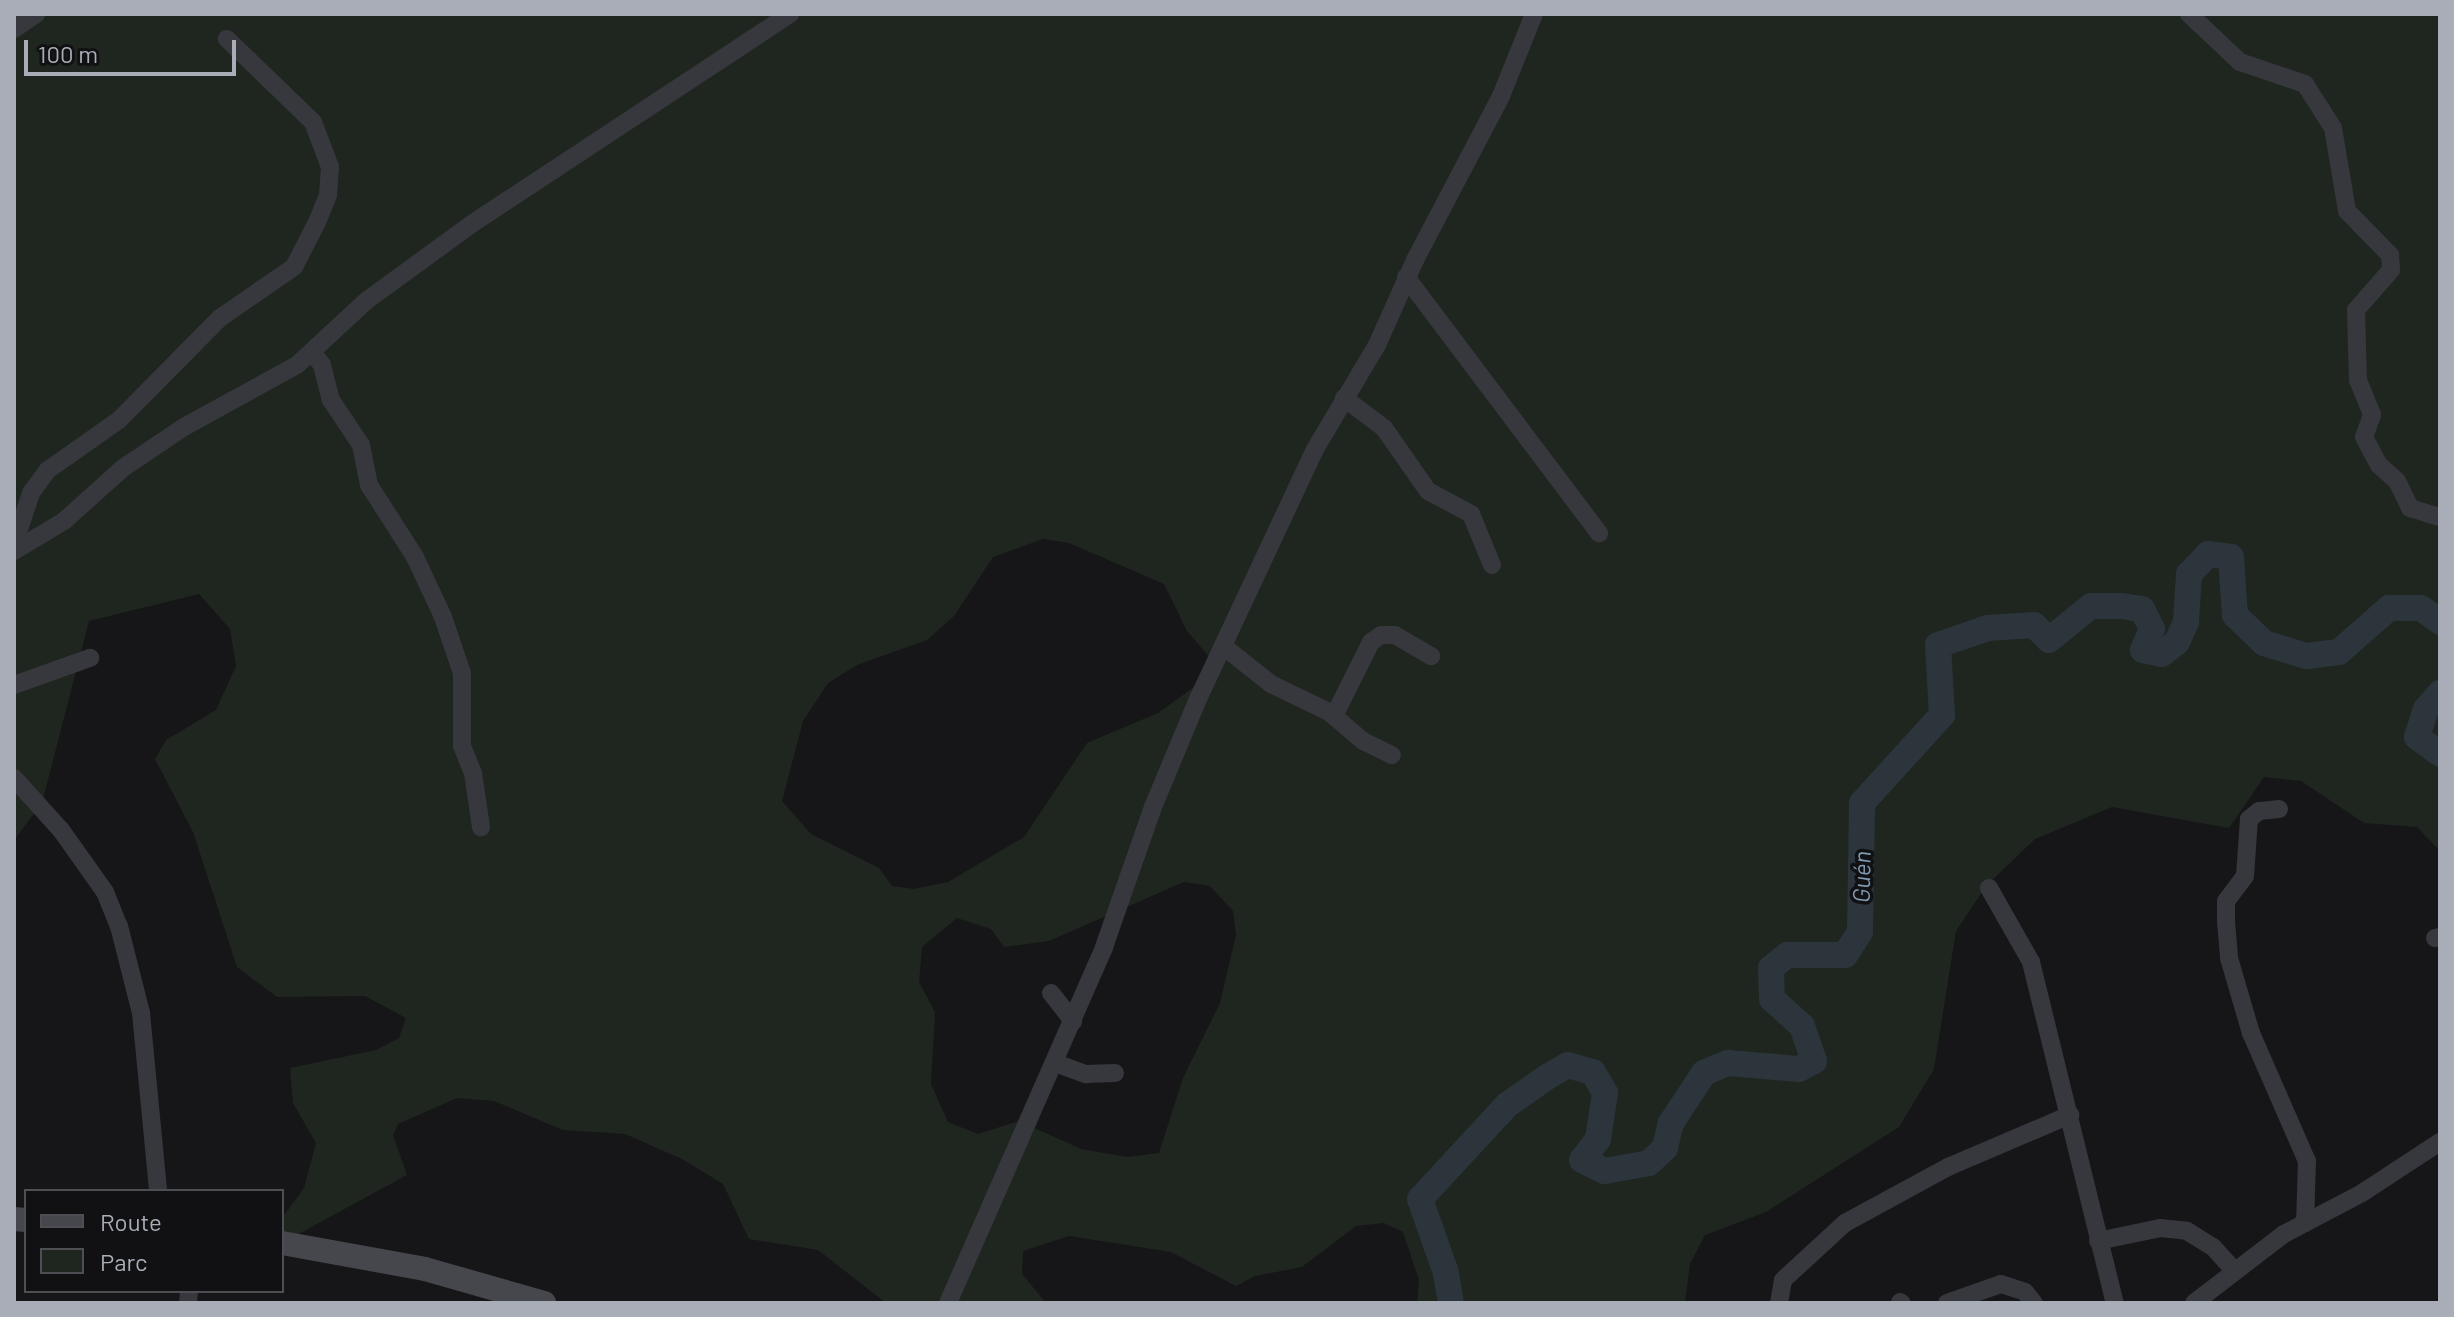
<!DOCTYPE html>
<html>
<head>
<meta charset="utf-8">
<style>
  body { margin:0 }
  #map { position:relative; width:2454px; height:1317px; overflow:hidden; background:#161618; font-family:Barlow,sans-serif }
  div>[style] { position:absolute }
  .green>* { inset:0; background:#1e261f }
  .river>* { height:26px; margin:-13px; padding:0 13px; transform-origin:13px; border-radius:13px; background:#2c353c }
  .minor>* { height:18px; margin:-9px; padding:0 9px; transform-origin:9px; border-radius:9px; background:#37383d }
  .secondary>* { height:24px; margin:-12px; padding:0 12px; transform-origin:12px; border-radius:12px; background:#45474d }
  span { translate:-50% -50%; white-space:nowrap; text-align:center; line-height:1.15; -webkit-text-stroke:7px #111113; paint-order:stroke }
  .water-label { font-size:24px; color:#7f9bb3; font-style:italic }
  .frame { position:absolute; inset:0; border:16px solid #a8adb8; pointer-events:none }
  .legend { position:absolute; left:24px; top:1189px; width:260px; height:104px; box-sizing:border-box; background:#111113; border:2px solid #4d4f55; margin:0; padding:10px 14px; list-style:none; font-size:24px; color:#a8adb8 }
  .legend li { display:flex; align-items:center; gap:16px; height:40px }
  .legend b { width:40px; border:2px solid #4d4f55 }
  .scale { position:absolute; left:24px; top:40px; width:212px; height:36px; box-sizing:border-box; border:4px solid #a8adb8; border-top:0; padding-left:10px; font-size:24px; line-height:28px; white-space:nowrap; color:#a8adb8; -webkit-text-stroke:6px #111113; paint-order:stroke }
</style>
</head>
<body>
<div id="map">
  <div class="green">
    <div style="clip-path:polygon(evenodd,14px 14px,2440px 14px,2440px 851px,2417px 827px,2364px 823px,2301px 781px,2264px 777px,2229px 828px,2112px 807px,2035px 839px,1986px 886px,1956px 931px,1934px 1069px,1899px 1127px,1766px 1212px,1705px 1235px,1690px 1264px,1685px 1303px,1417px 1303px,1419px 1280px,1403px 1232px,1384px 1223px,1356px 1226px,1302px 1267px,1255px 1276px,1236px 1286px,1171px 1252px,1069px 1236px,1023px 1251px,1022px 1274px,1046px 1303px,886px 1303px,818px 1250px,749px 1239px,723px 1184px,682px 1159px,625px 1134px,563px 1130px,494px 1101px,457px 1098px,398px 1124px,393px 1135px,407px 1175px,282px 1243px,282px 1218px,304px 1188px,316px 1143px,293px 1103px,290px 1068px,376px 1050px,399px 1038px,406px 1018px,365px 996px,277px 997px,237px 967px,193px 832px,155px 759px,166px 740px,216px 710px,236px 666px,230px 629px,199px 594px,89px 621px,42px 803px,14px 840px,14px 14px,1043px 539px,1069px 543px,1164px 584px,1187px 631px,1210px 658px,1194px 687px,1158px 713px,1087px 743px,1024px 837px,948px 882px,914px 889px,892px 886px,879px 868px,811px 834px,782px 801px,803px 721px,828px 683px,857px 665px,927px 640px,954px 616px,993px 557px,1043px 539px,14px 14px,1184px 882px,1210px 886px,1233px 911px,1236px 935px,1220px 1003px,1183px 1078px,1159px 1153px,1127px 1157px,1081px 1149px,1019px 1121px,978px 1134px,948px 1122px,931px 1084px,935px 1012px,919px 982px,922px 947px,957px 918px,991px 929px,1004px 947px,1049px 941px,1184px 882px)"></div>
  </div>
  <div class="river">
    <div style="left:2440px;top:693px;width:21px;rotate:131deg"></div>
    <div style="left:2426px;top:709px;width:29px;rotate:108deg"></div>
    <div style="left:2417px;top:737px;width:29px;rotate:36deg"></div>
    <div style="left:1451px;top:1303px;width:34px;rotate:-100deg"></div>
    <div style="left:1445px;top:1270px;width:75px;rotate:-109.4deg"></div>
    <div style="left:1420px;top:1199px;width:128px;rotate:-47.2deg"></div>
    <div style="left:1507px;top:1105px;width:49px;rotate:-35deg"></div>
    <div style="left:1547px;top:1077px;width:24px;rotate:-30deg"></div>
    <div style="left:1568px;top:1065px;width:26px;rotate:16deg"></div>
    <div style="left:1593px;top:1072px;width:24px;rotate:60deg"></div>
    <div style="left:1605px;top:1093px;width:47px;rotate:98.7deg"></div>
    <div style="left:1598px;top:1139px;width:26px;rotate:127deg"></div>
    <div style="left:1582px;top:1160px;width:25px;rotate:26deg"></div>
    <div style="left:1605px;top:1171px;width:45px;rotate:-10.3deg"></div>
    <div style="left:1649px;top:1163px;width:22px;rotate:-43deg"></div>
    <div style="left:1665px;top:1148px;width:26px;rotate:-77deg"></div>
    <div style="left:1671px;top:1123px;width:60px;rotate:-56.6deg"></div>
    <div style="left:1704px;top:1073px;width:26px;rotate:-23deg"></div>
    <div style="left:1728px;top:1063px;width:71px;rotate:4.8deg"></div>
    <div style="left:1799px;top:1069px;width:17px;rotate:-28deg"></div>
    <div style="left:1814px;top:1061px;width:37px;rotate:-109deg"></div>
    <div style="left:1802px;top:1026px;width:40px;rotate:-138deg"></div>
    <div style="left:1772px;top:999px;width:31px;rotate:-92deg"></div>
    <div style="left:1771px;top:968px;width:21px;rotate:-39deg"></div>
    <div style="left:1787px;top:955px;width:58px"></div>
    <div style="left:1845px;top:955px;width:27px;rotate:-57deg"></div>
    <div style="left:1860px;top:932px;width:129px;rotate:-89.1deg"></div>
    <div style="left:1862px;top:803px;width:119px;rotate:-47.7deg"></div>
    <div style="left:1942px;top:715px;width:70px;rotate:-93.3deg"></div>
    <div style="left:1938px;top:645px;width:53px;rotate:-18.8deg"></div>
    <div style="left:1988px;top:628px;width:46px;rotate:-3.7deg"></div>
    <div style="left:2034px;top:625px;width:21px;rotate:45deg"></div>
    <div style="left:2049px;top:640px;width:54px;rotate:-39deg"></div>
    <div style="left:2091px;top:606px;width:31px"></div>
    <div style="left:2122px;top:606px;width:20px;rotate:9deg"></div>
    <div style="left:2142px;top:609px;width:22px;rotate:63deg"></div>
    <div style="left:2152px;top:629px;width:23px;rotate:113deg"></div>
    <div style="left:2143px;top:650px;width:19px;rotate:12deg"></div>
    <div style="left:2162px;top:654px;width:19px;rotate:-39deg"></div>
    <div style="left:2177px;top:642px;width:22px;rotate:-66deg"></div>
    <div style="left:2186px;top:622px;width:48px;rotate:-86.4deg"></div>
    <div style="left:2189px;top:574px;width:28px;rotate:-46deg"></div>
    <div style="left:2208px;top:554px;width:23px;rotate:7deg"></div>
    <div style="left:2231px;top:557px;width:58px;rotate:86.1deg"></div>
    <div style="left:2235px;top:615px;width:40px;rotate:44deg"></div>
    <div style="left:2264px;top:643px;width:44px;rotate:17.2deg"></div>
    <div style="left:2306px;top:656px;width:33px;rotate:-7deg"></div>
    <div style="left:2339px;top:652px;width:67px;rotate:-41.3deg"></div>
    <div style="left:2389px;top:608px;width:32px"></div>
    <div style="left:2421px;top:608px;width:24px;rotate:36deg"></div>
  </div>
  <div class="minor">
    <div style="left:2189px;top:14px;width:70px;rotate:43.3deg"></div>
    <div style="left:2240px;top:62px;width:69px;rotate:18.7deg"></div>
    <div style="left:2305px;top:84px;width:52px;rotate:57.5deg"></div>
    <div style="left:2333px;top:128px;width:84px;rotate:80.4deg"></div>
    <div style="left:2347px;top:211px;width:62px;rotate:45.7deg"></div>
    <div style="left:2390px;top:255px;width:15px;rotate:86deg"></div>
    <div style="left:2391px;top:270px;width:53px;rotate:131.2deg"></div>
    <div style="left:2356px;top:310px;width:70px;rotate:88.4deg"></div>
    <div style="left:2358px;top:380px;width:38px;rotate:68deg"></div>
    <div style="left:2372px;top:415px;width:23px;rotate:110deg"></div>
    <div style="left:2364px;top:437px;width:32px;rotate:62deg"></div>
    <div style="left:2379px;top:465px;width:24px;rotate:42deg"></div>
    <div style="left:2397px;top:481px;width:30px;rotate:64deg"></div>
    <div style="left:2410px;top:508px;width:31px;rotate:17deg"></div>
    <div style="left:14px;top:29px;width:27px;rotate:-34deg"></div>
    <div style="left:1406px;top:277px;width:321px;rotate:53deg"></div>
    <div style="left:312px;top:352px;width:16px;rotate:52deg"></div>
    <div style="left:322px;top:365px;width:36px;rotate:76deg"></div>
    <div style="left:331px;top:400px;width:54px;rotate:56.3deg"></div>
    <div style="left:361px;top:445px;width:41px;rotate:78.7deg"></div>
    <div style="left:369px;top:485px;width:85px;rotate:57.4deg"></div>
    <div style="left:415px;top:557px;width:66px;rotate:65deg"></div>
    <div style="left:443px;top:617px;width:59px;rotate:71.3deg"></div>
    <div style="left:462px;top:673px;width:73px;rotate:90deg"></div>
    <div style="left:462px;top:746px;width:29px;rotate:68deg"></div>
    <div style="left:473px;top:773px;width:55px;rotate:81.6deg"></div>
    <div style="left:1344px;top:398px;width:50px;rotate:36.9deg"></div>
    <div style="left:1384px;top:428px;width:77px;rotate:55.1deg"></div>
    <div style="left:1428px;top:491px;width:49px;rotate:28.1deg"></div>
    <div style="left:1471px;top:514px;width:55px;rotate:67.6deg"></div>
    <div style="left:14px;top:545px;width:55px;rotate:-71.9deg"></div>
    <div style="left:31px;top:493px;width:29px;rotate:-54deg"></div>
    <div style="left:48px;top:470px;width:87px;rotate:-35.2deg"></div>
    <div style="left:119px;top:420px;width:144px;rotate:-45.3deg"></div>
    <div style="left:220px;top:318px;width:90px;rotate:-34.6deg"></div>
    <div style="left:294px;top:267px;width:53px;rotate:-62.9deg"></div>
    <div style="left:318px;top:220px;width:27px;rotate:-68deg"></div>
    <div style="left:328px;top:195px;width:28px;rotate:-86deg"></div>
    <div style="left:330px;top:167px;width:48px;rotate:-110.7deg"></div>
    <div style="left:313px;top:122px;width:120px;rotate:-136deg"></div>
    <div style="left:14px;top:551px;width:58px;rotate:-31deg"></div>
    <div style="left:64px;top:521px;width:79px;rotate:-41.9deg"></div>
    <div style="left:123px;top:468px;width:73px;rotate:-33.9deg"></div>
    <div style="left:184px;top:427px;width:129px;rotate:-28.8deg"></div>
    <div style="left:297px;top:365px;width:94px;rotate:-42.8deg"></div>
    <div style="left:366px;top:301px;width:132px;rotate:-36.1deg"></div>
    <div style="left:473px;top:223px;width:380px;rotate:-33.4deg"></div>
    <div style="left:1223px;top:646px;width:61px;rotate:38.4deg"></div>
    <div style="left:1271px;top:684px;width:64px;rotate:25.8deg"></div>
    <div style="left:1329px;top:712px;width:45px;rotate:40.5deg"></div>
    <div style="left:1363px;top:741px;width:32px;rotate:26deg"></div>
    <div style="left:14px;top:685px;width:81px;rotate:-19.6deg"></div>
    <div style="left:1334px;top:716px;width:83px;rotate:-63.4deg"></div>
    <div style="left:1371px;top:642px;width:12px;rotate:-35deg"></div>
    <div style="left:1381px;top:635px;width:14px"></div>
    <div style="left:1395px;top:635px;width:42px;rotate:30.3deg"></div>
    <div style="left:14px;top:778px;width:70px;rotate:47.9deg"></div>
    <div style="left:61px;top:830px;width:76px;rotate:54.6deg"></div>
    <div style="left:105px;top:892px;width:37px;rotate:68deg"></div>
    <div style="left:119px;top:926px;width:90px;rotate:75.8deg"></div>
    <div style="left:141px;top:1013px;width:179px;rotate:84.5deg"></div>
    <div style="left:2279px;top:809px;width:20px;rotate:174deg"></div>
    <div style="left:2259px;top:811px;width:13px;rotate:141deg"></div>
    <div style="left:2249px;top:819px;width:57px;rotate:94deg"></div>
    <div style="left:2245px;top:876px;width:31px;rotate:127deg"></div>
    <div style="left:2226px;top:901px;width:21px;rotate:90deg"></div>
    <div style="left:2226px;top:922px;width:36px;rotate:85deg"></div>
    <div style="left:2229px;top:958px;width:78px;rotate:73.7deg"></div>
    <div style="left:2251px;top:1033px;width:140px;rotate:66.4deg"></div>
    <div style="left:2307px;top:1161px;width:62px;rotate:91.8deg"></div>
    <div style="left:1989px;top:888px;width:85px;rotate:60.4deg"></div>
    <div style="left:2031px;top:962px;width:351px;rotate:76.2deg"></div>
    <div style="left:2435px;top:938px;width:5px;rotate:-11deg"></div>
    <div style="left:1051px;top:993px;width:36px;rotate:52deg"></div>
    <div style="left:1055px;top:1063px;width:33px;rotate:20deg"></div>
    <div style="left:1086px;top:1074px;width:29px;rotate:-2deg"></div>
    <div style="left:2098px;top:1241px;width:63px;rotate:-11.8deg"></div>
    <div style="left:2160px;top:1228px;width:27px;rotate:6deg"></div>
    <div style="left:2187px;top:1231px;width:31px;rotate:32deg"></div>
    <div style="left:2213px;top:1247px;width:31px;rotate:48deg"></div>
    <div style="left:1900px;top:1302px;width:2px;rotate:27deg"></div>
    <div style="left:188px;top:1303px;width:12px;rotate:-85deg"></div>
    <div style="left:948px;top:1303px;width:389px;rotate:-66.3deg"></div>
    <div style="left:1104px;top:947px;width:148px;rotate:-70.7deg"></div>
    <div style="left:1153px;top:807px;width:117px;rotate:-67.4deg"></div>
    <div style="left:1198px;top:699px;width:274px;rotate:-64.9deg"></div>
    <div style="left:1314px;top:451px;width:123px;rotate:-59.3deg"></div>
    <div style="left:1377px;top:345px;width:93px;rotate:-65.9deg"></div>
    <div style="left:1415px;top:260px;width:185px;rotate:-62.3deg"></div>
    <div style="left:1501px;top:96px;width:88px;rotate:-68.1deg"></div>
    <div style="left:1779px;top:1303px;width:23px;rotate:-80deg"></div>
    <div style="left:1783px;top:1280px;width:84px;rotate:-42.6deg"></div>
    <div style="left:1845px;top:1223px;width:117px;rotate:-28.5deg"></div>
    <div style="left:1948px;top:1167px;width:133px;rotate:-23.1deg"></div>
    <div style="left:1947px;top:1303px;width:57px;rotate:-19.4deg"></div>
    <div style="left:2001px;top:1284px;width:25px;rotate:18deg"></div>
    <div style="left:2025px;top:1292px;width:14px;rotate:51deg"></div>
    <div style="left:2194px;top:1303px;width:113px;rotate:-37.5deg"></div>
    <div style="left:2284px;top:1234px;width:88px;rotate:-27.7deg"></div>
    <div style="left:2362px;top:1193px;width:93px;rotate:-33.2deg"></div>
  </div>
  <div class="secondary">
    <div style="left:14px;top:1219px;width:12px;rotate:5deg"></div>
    <div style="left:282px;top:1243px;width:145px;rotate:10.3deg"></div>
    <div style="left:425px;top:1269px;width:124px;rotate:15.9deg"></div>
  </div>
  <div class="water-label">
    <span style="left:1861px;top:877px;rotate:-89deg">Guén</span>
  </div>
  <div class="frame"></div>
  <ul class="legend">
  <li><b style="height:10px;background:#45474d"></b>Route</li>
  <li><b style="height:22px;background:#1e261f"></b>Parc</li>
  </ul>
  <div class="scale">100 m</div>
</div>
</body>
</html>
